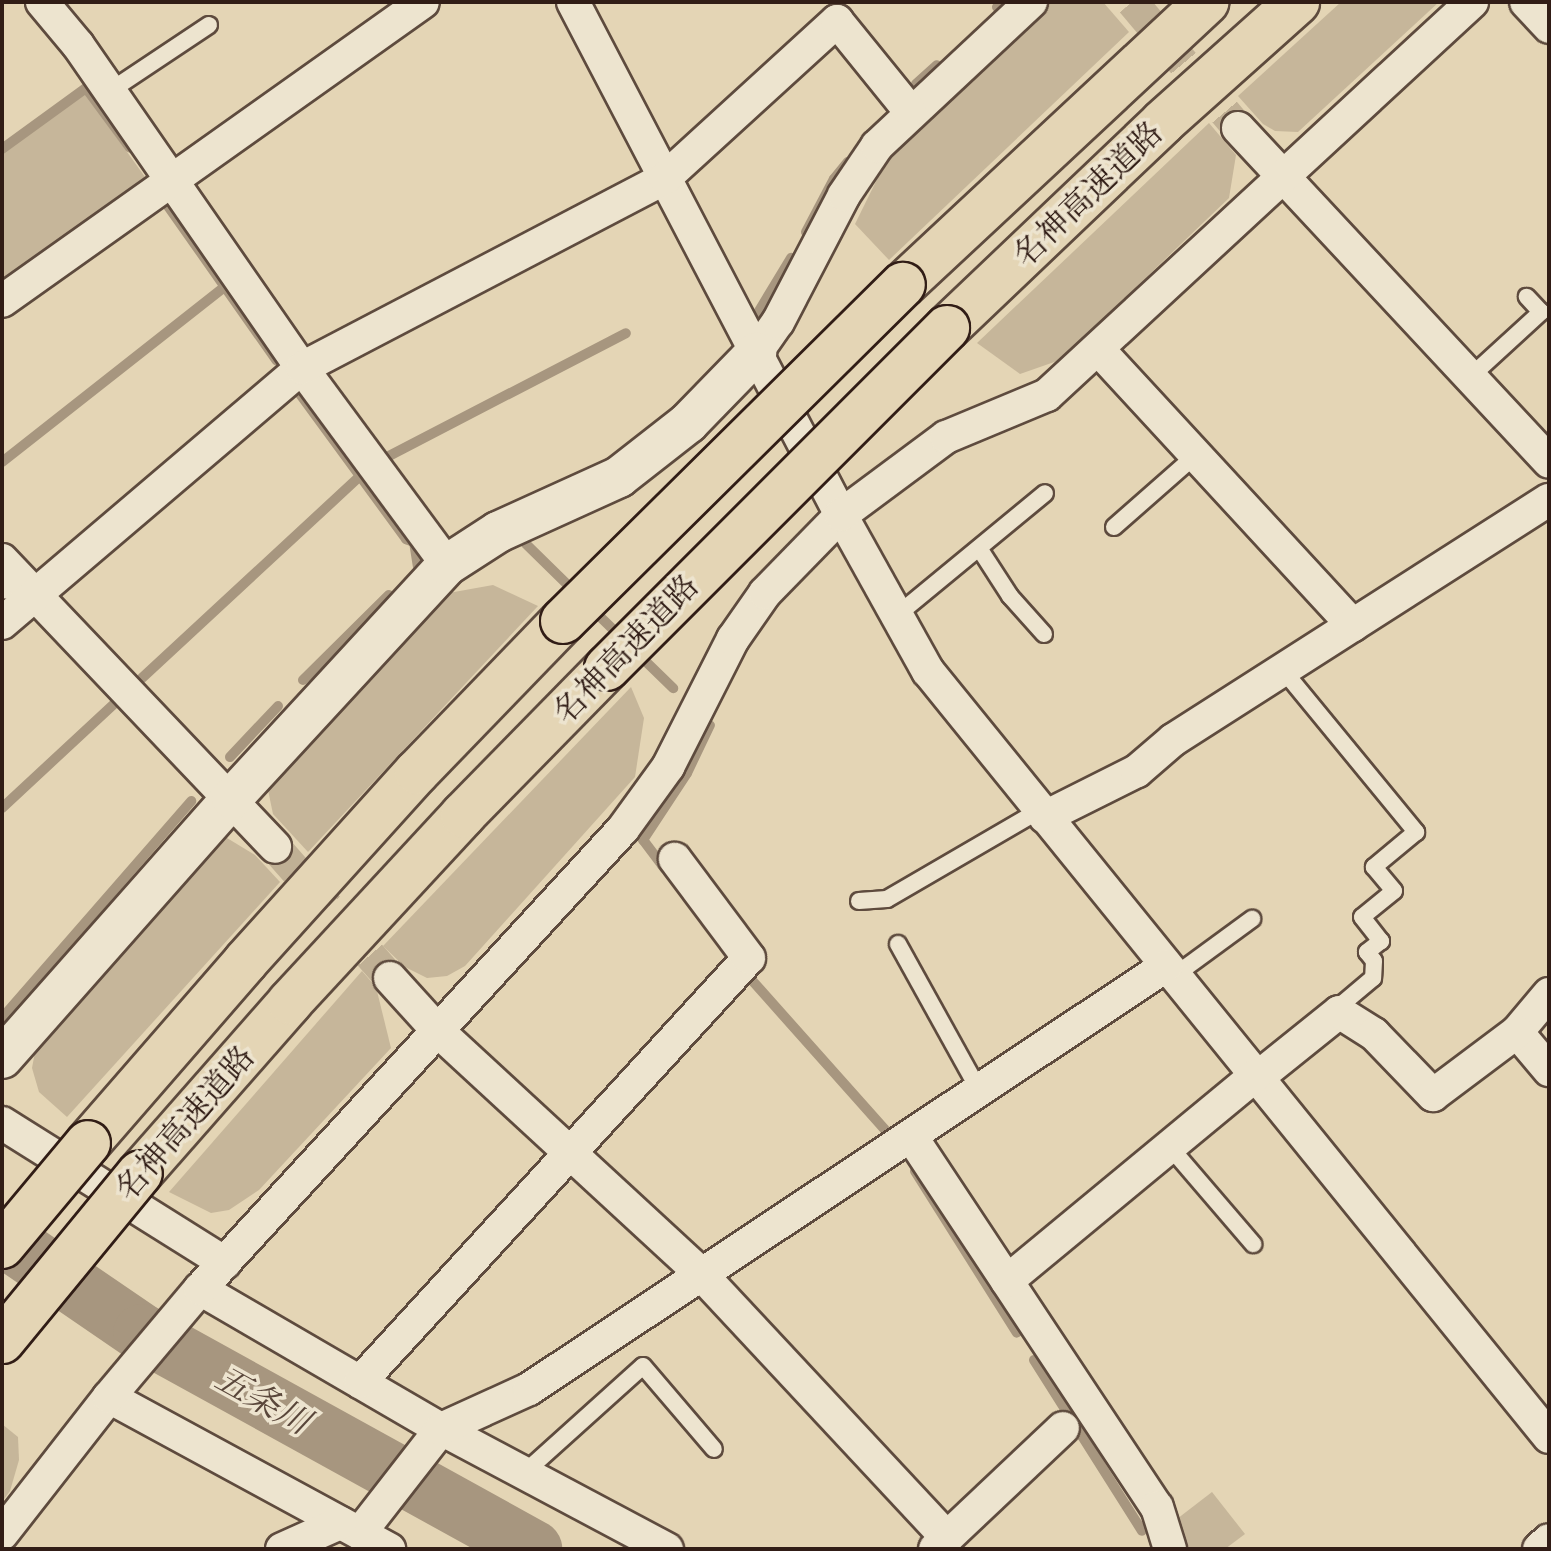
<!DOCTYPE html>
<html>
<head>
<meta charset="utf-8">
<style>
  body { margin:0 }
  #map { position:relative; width:1551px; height:1551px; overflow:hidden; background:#e4d5b5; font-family:"EB Garamond","Noto Serif JP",serif }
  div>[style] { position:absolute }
  .green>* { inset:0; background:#c6b69a }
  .stream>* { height:10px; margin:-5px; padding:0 5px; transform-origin:5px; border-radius:5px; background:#a7967f }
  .river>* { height:58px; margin:-29px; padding:0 29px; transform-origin:29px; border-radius:29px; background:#a7967f }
  .minor-tunnel>* { height:32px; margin-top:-16px; transform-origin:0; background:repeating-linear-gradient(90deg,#c0b095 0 32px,transparent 0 48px) }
  .roads { filter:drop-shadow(2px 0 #5e4b3e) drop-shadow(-2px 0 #5e4b3e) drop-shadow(0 2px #5e4b3e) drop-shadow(0 -2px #5e4b3e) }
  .service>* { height:16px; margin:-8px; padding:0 8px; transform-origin:8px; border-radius:8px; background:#ede4cf }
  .minor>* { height:32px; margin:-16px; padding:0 16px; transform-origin:16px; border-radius:16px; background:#ede4cf }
  .tertiary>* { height:40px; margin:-20px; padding:0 20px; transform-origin:20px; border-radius:20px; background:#ede4cf }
  .motorway>* { height:44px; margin:-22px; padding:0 22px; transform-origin:22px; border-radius:22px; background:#e4d5b5 }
  .bridges { filter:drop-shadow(2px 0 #311d16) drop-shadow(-2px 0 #311d16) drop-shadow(0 2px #311d16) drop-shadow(0 -2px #311d16) }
  .motorway-bridge>* { height:44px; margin:-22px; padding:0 22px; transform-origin:22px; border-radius:22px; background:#e4d5b5 }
  span { translate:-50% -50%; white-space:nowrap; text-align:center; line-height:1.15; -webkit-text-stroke:7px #ede4cf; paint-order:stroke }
  .street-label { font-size:32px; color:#311d16 }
  .water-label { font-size:34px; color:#5a473b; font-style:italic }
  .frame { position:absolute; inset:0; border:4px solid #311d16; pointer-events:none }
</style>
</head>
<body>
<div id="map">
  <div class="green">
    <div style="clip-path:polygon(1052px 2px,1103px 2px,1129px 32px,889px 260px,855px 224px,887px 159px)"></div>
    <div style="clip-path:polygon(1341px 2px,1439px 2px,1298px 132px,1275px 131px,1263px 124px,1238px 96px)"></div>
    <div style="clip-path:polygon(82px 89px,145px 177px,2px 280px,2px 141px,4px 143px)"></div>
    <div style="clip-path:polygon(1209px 123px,1236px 155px,1229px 198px,1060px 360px,1020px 374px,977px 343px)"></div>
    <div style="clip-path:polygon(493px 585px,538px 606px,308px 852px,273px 814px,268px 790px,274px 771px,443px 594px)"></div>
    <div style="clip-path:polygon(631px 687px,644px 718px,635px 777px,465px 966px,447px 976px,427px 978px,405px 967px,383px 946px)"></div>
    <div style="clip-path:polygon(227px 838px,255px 855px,280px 882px,67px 1117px,39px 1092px,32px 1068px,37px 1041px,200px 850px)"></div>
    <div style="clip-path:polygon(362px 971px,376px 987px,391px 1048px,259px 1190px,229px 1210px,211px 1213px,169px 1192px)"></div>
    <div style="clip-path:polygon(2px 1424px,18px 1437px,19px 1460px,10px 1491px,2px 1502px)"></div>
    <div style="clip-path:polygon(1212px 1492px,1245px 1534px,1225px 1549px,1182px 1549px,1173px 1522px)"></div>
  </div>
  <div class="stream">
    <div style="left:997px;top:7px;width:8px;rotate:-40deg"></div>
    <div style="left:916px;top:84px;width:28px;rotate:-42deg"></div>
    <div style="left:2px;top:149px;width:104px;rotate:-36deg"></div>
    <div style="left:86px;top:88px;width:74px;rotate:53.7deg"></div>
    <div style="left:168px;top:206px;width:189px;rotate:54.9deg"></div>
    <div style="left:806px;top:232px;width:60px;rotate:-62.2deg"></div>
    <div style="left:834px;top:179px;width:22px;rotate:-51deg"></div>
    <div style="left:756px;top:316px;width:68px;rotate:-58.9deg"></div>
    <div style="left:300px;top:394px;width:180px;rotate:53.8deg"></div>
    <div style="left:406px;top:539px;width:9px;rotate:21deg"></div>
    <div style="left:414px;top:542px;width:24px;rotate:81deg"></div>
    <div style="left:387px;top:457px;width:269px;rotate:-27.4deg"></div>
    <div style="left:2px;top:462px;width:283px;rotate:-38.2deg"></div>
    <div style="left:526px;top:544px;width:70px;rotate:44.4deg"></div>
    <div style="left:590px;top:607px;width:45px;rotate:44.1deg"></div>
    <div style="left:636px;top:652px;width:52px;rotate:44.2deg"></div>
    <div style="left:142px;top:678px;width:297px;rotate:-42.8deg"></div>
    <div style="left:303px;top:680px;width:121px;rotate:-44.7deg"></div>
    <div style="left:230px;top:757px;width:70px;rotate:-46.7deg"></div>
    <div style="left:2px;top:808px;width:156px;rotate:-42.9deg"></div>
    <div style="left:665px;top:869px;width:36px;rotate:-127deg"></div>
    <div style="left:643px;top:840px;width:80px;rotate:-56.7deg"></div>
    <div style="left:687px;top:773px;width:53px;rotate:-64.4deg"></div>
    <div style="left:749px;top:977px;width:206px;rotate:48.3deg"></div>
    <div style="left:2px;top:1018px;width:288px;rotate:-48.9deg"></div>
    <div style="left:915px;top:1171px;width:191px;rotate:57.8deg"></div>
    <div style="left:1034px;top:1360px;width:202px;rotate:57.7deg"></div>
  </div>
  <div class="river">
    <div style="left:2px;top:1237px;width:170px;rotate:34.4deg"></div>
    <div style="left:142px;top:1333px;width:447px;rotate:28.9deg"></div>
  </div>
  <div class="minor-tunnel">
    <div style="left:1132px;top:2px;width:165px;rotate:49.9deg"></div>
    <div style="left:275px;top:847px;width:174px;rotate:48.7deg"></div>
  </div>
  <div class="roads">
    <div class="service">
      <div style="left:110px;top:91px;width:119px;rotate:-33.7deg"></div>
      <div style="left:1469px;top:378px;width:98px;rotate:-42.5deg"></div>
      <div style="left:1541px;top:312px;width:21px;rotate:-133deg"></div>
      <div style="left:1114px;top:527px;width:109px;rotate:-41.3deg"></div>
      <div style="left:979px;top:548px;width:57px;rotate:57.1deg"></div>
      <div style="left:1010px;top:596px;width:51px;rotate:48.2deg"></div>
      <div style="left:2px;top:590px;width:27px;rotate:8deg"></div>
      <div style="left:896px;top:616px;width:193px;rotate:-39.5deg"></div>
      <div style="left:1283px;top:670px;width:210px;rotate:50.6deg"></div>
      <div style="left:1416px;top:832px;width:55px;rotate:140.2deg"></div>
      <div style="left:1374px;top:867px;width:31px;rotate:50deg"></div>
      <div style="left:1394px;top:891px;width:41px;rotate:140.9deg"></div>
      <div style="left:1362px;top:917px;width:31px;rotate:52deg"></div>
      <div style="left:1381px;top:941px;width:18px;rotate:142deg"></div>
      <div style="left:1367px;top:952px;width:11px;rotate:52deg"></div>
      <div style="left:1374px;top:961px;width:17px;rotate:93deg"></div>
      <div style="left:1373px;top:978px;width:39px;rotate:140deg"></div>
      <div style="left:1343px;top:1003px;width:10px;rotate:114deg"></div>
      <div style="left:859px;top:901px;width:28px;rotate:-4deg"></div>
      <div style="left:887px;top:899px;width:177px;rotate:-30.2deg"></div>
      <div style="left:898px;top:944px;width:167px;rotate:61deg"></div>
      <div style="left:1174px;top:976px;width:97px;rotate:-36.2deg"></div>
      <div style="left:1170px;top:1147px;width:128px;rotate:49.4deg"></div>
      <div style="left:523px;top:1474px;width:161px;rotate:-42deg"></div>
      <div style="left:643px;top:1366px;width:109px;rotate:49.5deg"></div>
    </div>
    <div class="minor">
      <div style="left:42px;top:2px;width:56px;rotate:50.1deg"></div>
      <div style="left:78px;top:45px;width:393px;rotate:55.3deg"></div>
      <div style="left:302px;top:368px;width:245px;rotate:53.6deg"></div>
      <div style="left:573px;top:2px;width:579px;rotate:62.42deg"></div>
      <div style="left:841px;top:515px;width:179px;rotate:60.9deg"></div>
      <div style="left:928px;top:671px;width:986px;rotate:50.97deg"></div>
      <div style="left:1526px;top:2px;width:34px;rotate:47deg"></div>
      <div style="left:1238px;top:128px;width:456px;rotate:47deg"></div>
      <div style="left:2px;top:301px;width:516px;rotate:-35.38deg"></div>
      <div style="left:1098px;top:349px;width:376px;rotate:47.3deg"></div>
      <div style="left:756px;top:353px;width:38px;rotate:-55deg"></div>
      <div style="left:778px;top:322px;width:143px;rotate:-62.5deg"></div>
      <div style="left:844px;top:195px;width:59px;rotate:-56deg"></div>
      <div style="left:877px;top:146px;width:211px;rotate:-43.1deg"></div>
      <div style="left:2px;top:560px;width:396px;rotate:46.4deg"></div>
      <div style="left:2px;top:623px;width:394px;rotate:-40.4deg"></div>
      <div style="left:302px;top:368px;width:410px;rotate:-27.6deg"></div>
      <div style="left:665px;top:178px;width:233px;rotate:-42.4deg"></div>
      <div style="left:837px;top:21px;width:116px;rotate:51deg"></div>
      <div style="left:1045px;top:817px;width:103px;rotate:-26.6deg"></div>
      <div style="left:1137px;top:771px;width:48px;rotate:-40.7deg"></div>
      <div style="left:1173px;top:740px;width:446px;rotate:-32.6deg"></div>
      <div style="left:390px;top:978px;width:72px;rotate:47.8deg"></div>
      <div style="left:438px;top:1031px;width:359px;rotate:42.7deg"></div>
      <div style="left:702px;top:1275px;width:359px;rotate:47deg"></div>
      <div style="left:1549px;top:994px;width:50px;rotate:130.1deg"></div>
      <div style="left:1517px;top:1032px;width:50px;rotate:49.9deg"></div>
      <div style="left:1257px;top:1078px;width:105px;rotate:-38.8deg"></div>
      <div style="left:1339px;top:1012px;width:41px;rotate:32.2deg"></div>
      <div style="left:1374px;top:1034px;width:85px;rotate:46deg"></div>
      <div style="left:1433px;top:1095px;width:105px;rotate:-36.9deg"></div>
      <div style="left:2px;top:1123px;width:263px;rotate:32.1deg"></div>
      <div style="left:911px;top:1136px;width:445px;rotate:56.5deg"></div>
      <div style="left:1157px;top:1507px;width:44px;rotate:72.8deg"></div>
      <div style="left:1007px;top:1281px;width:322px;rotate:-39.6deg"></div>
      <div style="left:200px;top:1289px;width:279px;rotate:30.2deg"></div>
      <div style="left:441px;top:1429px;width:256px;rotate:28deg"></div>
      <div style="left:360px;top:1382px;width:575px;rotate:-47.47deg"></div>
      <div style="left:749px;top:958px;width:124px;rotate:-126.8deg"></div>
      <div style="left:109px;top:1397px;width:319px;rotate:28.5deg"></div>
      <div style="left:360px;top:1533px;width:132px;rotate:-52.1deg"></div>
      <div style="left:441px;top:1429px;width:97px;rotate:-24.4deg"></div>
      <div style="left:529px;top:1389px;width:765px;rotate:-33.59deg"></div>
      <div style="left:2px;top:1534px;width:174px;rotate:-52deg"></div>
      <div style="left:109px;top:1397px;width:141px;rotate:-49.9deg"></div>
      <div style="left:200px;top:1289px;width:625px;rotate:-47.4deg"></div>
      <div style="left:623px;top:829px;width:77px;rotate:-54deg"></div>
      <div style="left:668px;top:767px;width:144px;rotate:-63.1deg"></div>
      <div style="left:733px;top:639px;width:56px;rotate:-55.2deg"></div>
      <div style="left:765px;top:593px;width:109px;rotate:-45.7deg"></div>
      <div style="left:841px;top:515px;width:131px;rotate:-36.6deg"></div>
      <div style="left:946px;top:437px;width:109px;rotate:-22.6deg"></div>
      <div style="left:1047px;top:395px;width:579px;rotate:-42.76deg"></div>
      <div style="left:282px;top:1549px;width:64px;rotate:-24.1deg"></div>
      <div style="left:935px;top:1549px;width:176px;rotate:-43.4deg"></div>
      <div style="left:1539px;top:1549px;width:13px;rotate:-42deg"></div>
    </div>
    <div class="tertiary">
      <div style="left:2px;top:1058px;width:347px;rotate:-48.5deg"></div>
      <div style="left:232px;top:798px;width:317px;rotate:-47.3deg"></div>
      <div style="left:447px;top:565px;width:61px;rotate:-32.9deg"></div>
      <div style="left:498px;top:532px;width:133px;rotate:-24.4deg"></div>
      <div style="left:619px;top:477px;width:88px;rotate:-38deg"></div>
      <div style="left:688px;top:423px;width:98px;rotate:-45.8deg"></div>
    </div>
    <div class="motorway">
      <div style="left:903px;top:285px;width:415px;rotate:-43deg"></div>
      <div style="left:947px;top:328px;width:298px;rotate:-43.6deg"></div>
      <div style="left:1163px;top:122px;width:180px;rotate:-41.8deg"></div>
      <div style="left:88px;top:1143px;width:241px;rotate:-49deg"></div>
      <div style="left:246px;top:961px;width:255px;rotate:-47.9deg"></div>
      <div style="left:417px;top:772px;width:210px;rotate:-46deg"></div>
      <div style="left:140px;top:1173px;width:227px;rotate:-48.7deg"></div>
      <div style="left:290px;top:1002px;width:255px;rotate:-47.2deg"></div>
      <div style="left:463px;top:815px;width:206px;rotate:-45.6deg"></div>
    </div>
  </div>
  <div class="bridges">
    <div class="motorway-bridge">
      <div style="left:563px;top:621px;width:478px;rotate:-44.7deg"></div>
      <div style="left:607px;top:668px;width:481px;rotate:-45deg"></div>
      <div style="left:2px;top:1246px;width:134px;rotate:-50.1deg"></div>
      <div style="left:2px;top:1341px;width:217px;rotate:-50.6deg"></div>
    </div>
  </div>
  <div class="street-label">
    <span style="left:1088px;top:194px;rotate:-44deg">名神高速道路</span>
    <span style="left:626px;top:649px;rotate:-46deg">名神高速道路</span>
    <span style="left:185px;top:1123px;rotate:-49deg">名神高速道路</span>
  </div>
  <div class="water-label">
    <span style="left:263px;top:1400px;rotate:29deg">五条川</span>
  </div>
  <div class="frame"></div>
</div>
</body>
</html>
